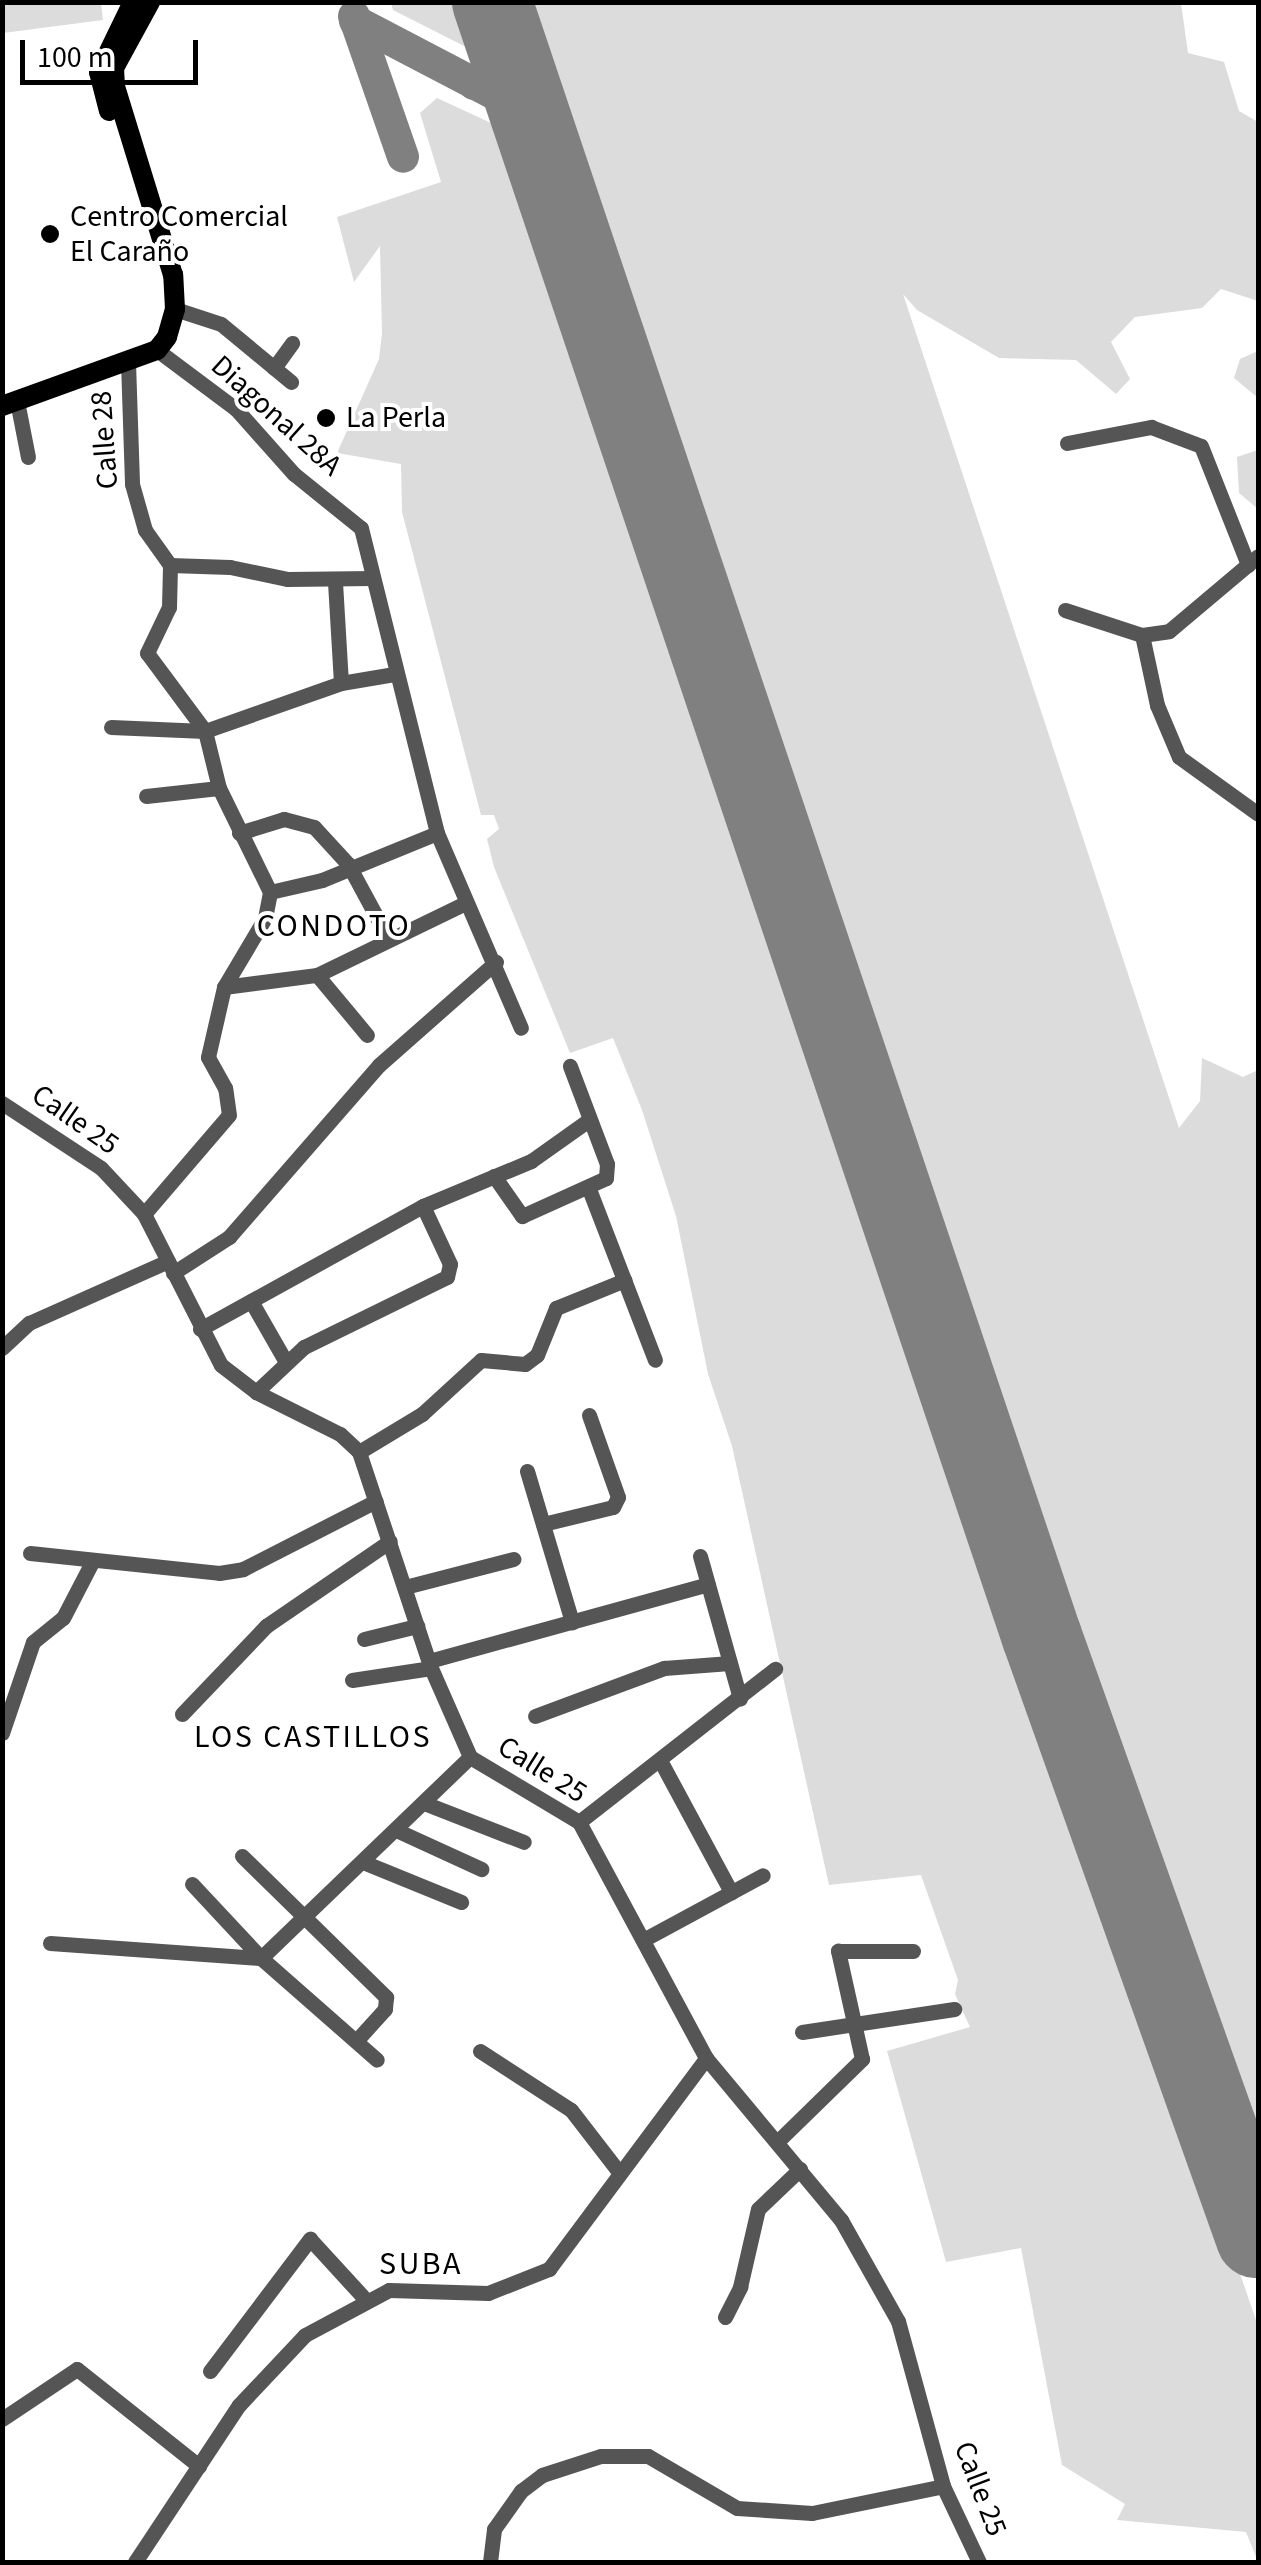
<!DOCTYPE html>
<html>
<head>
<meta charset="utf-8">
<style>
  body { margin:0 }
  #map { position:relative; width:1261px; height:2565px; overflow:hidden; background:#fff; font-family:"Source Sans 3",sans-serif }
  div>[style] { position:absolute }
  .green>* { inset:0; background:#dcdcdc }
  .taxiway>* { height:32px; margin:-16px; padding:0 16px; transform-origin:16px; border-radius:16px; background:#808080 }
  .runway>* { height:80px; margin:-40px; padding:0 40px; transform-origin:40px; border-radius:40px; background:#808080 }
  .minor>* { height:15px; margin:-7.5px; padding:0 7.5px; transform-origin:7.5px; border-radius:7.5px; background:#555 }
  .major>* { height:20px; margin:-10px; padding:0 10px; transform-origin:10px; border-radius:10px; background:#000 }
  .dots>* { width:28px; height:28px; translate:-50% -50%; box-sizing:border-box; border:5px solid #fff; border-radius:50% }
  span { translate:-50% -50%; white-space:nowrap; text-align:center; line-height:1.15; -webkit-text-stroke:8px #fff; paint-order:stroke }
  .poi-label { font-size:30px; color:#000 }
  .left { translate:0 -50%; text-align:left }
  .street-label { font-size:30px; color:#000 }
  .neighbourhood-label { font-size:32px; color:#000; letter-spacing:2.5px }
  .frame { position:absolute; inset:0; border:5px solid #000; pointer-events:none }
  .scale { position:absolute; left:20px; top:40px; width:178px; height:45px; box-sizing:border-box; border:5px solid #000; border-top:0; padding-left:12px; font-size:30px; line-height:35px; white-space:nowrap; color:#000; -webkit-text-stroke:8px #fff; paint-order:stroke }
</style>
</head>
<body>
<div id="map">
  <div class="green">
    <div style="clip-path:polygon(2px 3px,101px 3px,103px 20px,3px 33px)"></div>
    <div style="clip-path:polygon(391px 3px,452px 3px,466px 47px,393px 10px)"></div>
    <div style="clip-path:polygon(527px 3px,1181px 3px,1188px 53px,1224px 62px,1239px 111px,1258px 122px,1258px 301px,1221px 289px,1202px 308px,1135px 317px,1111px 342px,1130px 379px,1116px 394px,1076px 360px,999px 358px,917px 310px,903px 294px,1179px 1128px,1200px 1101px,1202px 1058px,1243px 1077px,1258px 1070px,1258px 2147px)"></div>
    <div style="clip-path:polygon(437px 98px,502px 128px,1258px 2326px,1258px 2562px,1246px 2532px,1117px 2520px,1125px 2504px,1062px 2465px,1021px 2248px,946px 2262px,887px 2051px,970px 2027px,955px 1994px,958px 1980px,921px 1875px,829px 1885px,732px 1446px,708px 1374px,676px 1216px,642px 1110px,613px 1038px,570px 1053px,494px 867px,487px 839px,499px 829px,494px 815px,481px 815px,402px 512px,401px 464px,337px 453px,379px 359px,382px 333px,380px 246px,354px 282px,337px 217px,441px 182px,420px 113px)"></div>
    <div style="clip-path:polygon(1258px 351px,1258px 398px,1234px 378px,1240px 359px)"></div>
    <div style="clip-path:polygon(1258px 450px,1258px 509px,1239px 493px,1237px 457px)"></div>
  </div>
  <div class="taxiway">
    <div style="left:354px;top:16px;width:149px;rotate:70.8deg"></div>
    <div style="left:355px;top:21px;width:175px;rotate:27.6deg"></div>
    <div style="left:510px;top:102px;width:40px;rotate:49deg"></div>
    <div style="left:474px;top:84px;width:29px;rotate:-27deg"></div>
    <div style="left:500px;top:71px;width:28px;rotate:-77deg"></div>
  </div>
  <div class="runway">
    <div style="left:492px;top:2px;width:1725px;rotate:71.41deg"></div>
    <div style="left:1042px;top:1637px;width:638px;rotate:70.4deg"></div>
  </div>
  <div class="minor">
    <div style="left:175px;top:309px;width:48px;rotate:18.1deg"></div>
    <div style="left:221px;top:324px;width:91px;rotate:39.6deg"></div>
    <div style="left:157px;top:350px;width:99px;rotate:36.8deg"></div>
    <div style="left:236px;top:409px;width:87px;rotate:48.3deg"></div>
    <div style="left:294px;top:474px;width:86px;rotate:38.9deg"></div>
    <div style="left:361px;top:528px;width:314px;rotate:76deg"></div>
    <div style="left:437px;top:833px;width:212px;rotate:66.7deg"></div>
    <div style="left:128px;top:362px;width:122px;rotate:88.1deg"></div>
    <div style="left:132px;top:484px;width:48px;rotate:74.2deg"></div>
    <div style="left:145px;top:530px;width:43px;rotate:54.5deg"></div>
    <div style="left:274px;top:368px;width:31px;rotate:-54deg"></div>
    <div style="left:17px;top:401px;width:57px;rotate:78.9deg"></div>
    <div style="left:1067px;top:443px;width:86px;rotate:-10.8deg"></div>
    <div style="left:1151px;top:427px;width:53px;rotate:20.8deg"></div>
    <div style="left:1201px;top:446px;width:128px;rotate:68.4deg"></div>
    <div style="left:170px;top:565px;width:60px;rotate:1.9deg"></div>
    <div style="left:230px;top:567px;width:58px;rotate:11.9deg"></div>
    <div style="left:287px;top:579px;width:86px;rotate:-0.7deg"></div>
    <div style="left:335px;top:582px;width:101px;rotate:86.6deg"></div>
    <div style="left:1065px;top:610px;width:81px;rotate:18deg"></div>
    <div style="left:1142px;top:635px;width:27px;rotate:-8deg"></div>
    <div style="left:1169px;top:631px;width:116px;rotate:-40.1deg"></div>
    <div style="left:1142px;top:635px;width:72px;rotate:77.9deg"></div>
    <div style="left:1157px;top:705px;width:56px;rotate:67.1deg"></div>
    <div style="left:1179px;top:757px;width:97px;rotate:35.8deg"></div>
    <div style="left:111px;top:727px;width:94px;rotate:2.4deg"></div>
    <div style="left:205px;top:731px;width:144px;rotate:-19.4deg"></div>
    <div style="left:341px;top:683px;width:54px;rotate:-9.6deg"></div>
    <div style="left:146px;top:796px;width:73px;rotate:-6.3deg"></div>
    <div style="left:239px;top:833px;width:47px;rotate:-17.3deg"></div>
    <div style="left:284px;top:819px;width:31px;rotate:15deg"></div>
    <div style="left:314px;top:827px;width:50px;rotate:47.4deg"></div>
    <div style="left:348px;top:864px;width:82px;rotate:61.6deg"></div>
    <div style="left:270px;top:892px;width:53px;rotate:-13deg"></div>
    <div style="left:322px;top:880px;width:124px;rotate:-22.2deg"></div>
    <div style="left:317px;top:975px;width:78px;rotate:50.2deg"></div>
    <div style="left:224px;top:987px;width:94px;rotate:-7.4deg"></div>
    <div style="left:317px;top:975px;width:165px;rotate:-25.9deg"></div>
    <div style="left:2px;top:1103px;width:118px;rotate:33.3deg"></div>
    <div style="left:101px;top:1168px;width:63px;rotate:46.9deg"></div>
    <div style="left:144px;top:1214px;width:169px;rotate:63deg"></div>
    <div style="left:221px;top:1365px;width:44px;rotate:37.6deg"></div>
    <div style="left:256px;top:1392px;width:94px;rotate:26.6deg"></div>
    <div style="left:340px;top:1434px;width:26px;rotate:43deg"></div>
    <div style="left:359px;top:1452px;width:228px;rotate:71.6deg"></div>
    <div style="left:431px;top:1668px;width:97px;rotate:66.3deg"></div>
    <div style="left:470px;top:1757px;width:127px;rotate:30.8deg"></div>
    <div style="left:579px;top:1822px;width:268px;rotate:61.7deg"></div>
    <div style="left:706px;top:2058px;width:211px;rotate:50.2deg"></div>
    <div style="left:841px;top:2220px;width:116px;rotate:60.6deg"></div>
    <div style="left:898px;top:2321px;width:171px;rotate:74.7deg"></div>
    <div style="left:943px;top:2486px;width:84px;rotate:64.7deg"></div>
    <div style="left:494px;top:1176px;width:49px;rotate:55deg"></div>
    <div style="left:522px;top:1216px;width:92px;rotate:-24.3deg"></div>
    <div style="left:606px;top:1178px;width:14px;rotate:-86deg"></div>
    <div style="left:607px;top:1164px;width:105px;rotate:-110.7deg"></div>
    <div style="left:589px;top:1189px;width:183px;rotate:68.9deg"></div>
    <div style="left:144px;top:1214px;width:130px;rotate:-49.4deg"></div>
    <div style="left:229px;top:1115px;width:27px;rotate:-98deg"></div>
    <div style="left:225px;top:1088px;width:35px;rotate:-119deg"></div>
    <div style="left:208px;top:1057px;width:72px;rotate:-77.1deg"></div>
    <div style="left:224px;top:987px;width:80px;rotate:-59.3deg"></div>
    <div style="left:265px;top:918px;width:26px;rotate:-79deg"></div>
    <div style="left:270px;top:892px;width:116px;rotate:-116.1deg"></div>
    <div style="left:219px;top:788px;width:59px;rotate:-103.8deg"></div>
    <div style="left:205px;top:731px;width:97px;rotate:-126.6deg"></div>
    <div style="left:147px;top:653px;width:51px;rotate:-64.4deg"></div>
    <div style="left:169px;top:607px;width:42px;rotate:-88.6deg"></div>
    <div style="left:173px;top:1273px;width:67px;rotate:-32.7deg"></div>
    <div style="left:229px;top:1237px;width:228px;rotate:-48.9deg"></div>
    <div style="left:379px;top:1065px;width:156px;rotate:-41.4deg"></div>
    <div style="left:251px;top:1301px;width:70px;rotate:60.2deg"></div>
    <div style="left:200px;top:1329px;width:255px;rotate:-28.9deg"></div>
    <div style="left:423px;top:1206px;width:117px;rotate:-22.6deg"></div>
    <div style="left:531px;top:1161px;width:71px;rotate:-35.3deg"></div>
    <div style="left:2px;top:1348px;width:37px;rotate:-43deg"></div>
    <div style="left:29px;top:1323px;width:152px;rotate:-24deg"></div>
    <div style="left:256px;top:1392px;width:66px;rotate:-43.2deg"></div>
    <div style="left:304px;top:1347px;width:159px;rotate:-26.1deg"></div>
    <div style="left:447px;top:1277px;width:13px;rotate:-77deg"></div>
    <div style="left:450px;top:1264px;width:64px;rotate:-115deg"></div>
    <div style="left:359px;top:1452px;width:74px;rotate:-31.1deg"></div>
    <div style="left:422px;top:1414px;width:80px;rotate:-42.5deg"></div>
    <div style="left:481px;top:1360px;width:44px;rotate:5.2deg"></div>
    <div style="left:525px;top:1364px;width:15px;rotate:-37deg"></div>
    <div style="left:537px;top:1355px;width:51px;rotate:-68deg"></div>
    <div style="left:556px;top:1308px;width:74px;rotate:-22.1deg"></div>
    <div style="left:527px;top:1471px;width:158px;rotate:73.4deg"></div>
    <div style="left:543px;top:1524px;width:72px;rotate:-13.7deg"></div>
    <div style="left:613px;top:1507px;width:11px;rotate:-63deg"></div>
    <div style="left:618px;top:1497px;width:87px;rotate:-109.5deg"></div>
    <div style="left:30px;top:1553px;width:190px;rotate:6deg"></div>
    <div style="left:219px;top:1573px;width:24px;rotate:-9deg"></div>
    <div style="left:243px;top:1569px;width:149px;rotate:-27.1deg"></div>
    <div style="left:700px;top:1556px;width:148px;rotate:74.3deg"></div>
    <div style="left:405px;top:1587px;width:112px;rotate:-14.5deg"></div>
    <div style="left:364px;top:1639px;width:55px;rotate:-13.8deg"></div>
    <div style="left:429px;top:1661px;width:289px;rotate:-15.4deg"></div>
    <div style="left:352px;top:1680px;width:80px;rotate:-8.6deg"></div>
    <div style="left:182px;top:1714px;width:122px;rotate:-46.3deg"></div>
    <div style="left:266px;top:1626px;width:150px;rotate:-34.4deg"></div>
    <div style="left:535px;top:1716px;width:138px;rotate:-20.4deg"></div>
    <div style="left:664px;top:1668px;width:66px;rotate:-4.3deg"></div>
    <div style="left:2px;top:1733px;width:96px;rotate:-71.2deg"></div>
    <div style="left:33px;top:1642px;width:38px;rotate:-39deg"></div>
    <div style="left:63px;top:1618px;width:61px;rotate:-62.6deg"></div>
    <div style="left:661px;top:1762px;width:148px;rotate:61.7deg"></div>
    <div style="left:424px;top:1803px;width:107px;rotate:21.3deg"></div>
    <div style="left:579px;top:1822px;width:249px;rotate:-38deg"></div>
    <div style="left:396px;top:1830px;width:94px;rotate:24.6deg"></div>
    <div style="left:242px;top:1856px;width:202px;rotate:44.4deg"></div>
    <div style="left:386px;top:1997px;width:12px;rotate:95deg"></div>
    <div style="left:385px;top:2009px;width:43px;rotate:132.2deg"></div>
    <div style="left:363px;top:1862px;width:106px;rotate:22.2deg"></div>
    <div style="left:192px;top:1884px;width:101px;rotate:47deg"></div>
    <div style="left:261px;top:1958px;width:154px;rotate:41.3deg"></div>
    <div style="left:643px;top:1940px;width:136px;rotate:-28.4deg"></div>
    <div style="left:50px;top:1943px;width:212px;rotate:4.1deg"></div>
    <div style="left:261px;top:1958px;width:290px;rotate:-43.9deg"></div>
    <div style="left:802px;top:2032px;width:154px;rotate:-8.6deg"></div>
    <div style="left:480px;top:2051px;width:108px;rotate:33deg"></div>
    <div style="left:571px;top:2110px;width:78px;rotate:52.3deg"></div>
    <div style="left:777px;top:2142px;width:119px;rotate:-44.3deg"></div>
    <div style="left:862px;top:2059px;width:111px;rotate:-102.5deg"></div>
    <div style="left:838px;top:1951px;width:75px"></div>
    <div style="left:725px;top:2317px;width:34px;rotate:-63deg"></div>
    <div style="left:740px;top:2287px;width:80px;rotate:-77deg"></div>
    <div style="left:758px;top:2209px;width:58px;rotate:-43.6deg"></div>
    <div style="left:210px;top:2371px;width:166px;rotate:-52.9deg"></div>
    <div style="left:310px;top:2239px;width:80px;rotate:47.5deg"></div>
    <div style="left:2px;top:2419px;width:90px;rotate:-33.7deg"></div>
    <div style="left:77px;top:2369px;width:156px;rotate:38.5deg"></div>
    <div style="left:135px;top:2562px;width:188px;rotate:-56.5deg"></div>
    <div style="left:239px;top:2405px;width:96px;rotate:-46.7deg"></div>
    <div style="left:305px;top:2335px;width:95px;rotate:-28.2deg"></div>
    <div style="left:389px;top:2290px;width:99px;rotate:1.7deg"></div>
    <div style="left:488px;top:2293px;width:66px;rotate:-21.5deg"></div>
    <div style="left:549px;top:2269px;width:263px;rotate:-53.3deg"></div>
    <div style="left:490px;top:2562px;width:33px;rotate:-83deg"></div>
    <div style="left:494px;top:2529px;width:47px;rotate:-54.6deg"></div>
    <div style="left:521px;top:2491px;width:26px;rotate:-37deg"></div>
    <div style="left:542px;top:2475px;width:62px;rotate:-17.9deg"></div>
    <div style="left:601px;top:2456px;width:47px"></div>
    <div style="left:648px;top:2456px;width:103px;rotate:30.3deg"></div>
    <div style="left:737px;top:2508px;width:75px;rotate:3.8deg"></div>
    <div style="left:812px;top:2513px;width:134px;rotate:-11.6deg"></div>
  </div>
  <div class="major">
    <div style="left:109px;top:111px;width:40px;rotate:-104.4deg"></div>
    <div style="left:99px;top:72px;width:78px;rotate:-64.1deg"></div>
    <div style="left:2px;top:406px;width:165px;rotate:-19.9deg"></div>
    <div style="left:157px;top:350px;width:16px;rotate:-52deg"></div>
    <div style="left:167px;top:337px;width:29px;rotate:-74deg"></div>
    <div style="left:175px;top:309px;width:34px;rotate:-93deg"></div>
    <div style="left:173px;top:275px;width:197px;rotate:-107.1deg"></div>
    <div style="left:115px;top:87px;width:19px;rotate:-93deg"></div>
    <div style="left:114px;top:68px;width:75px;rotate:-61.4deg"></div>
  </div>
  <div class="dots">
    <div style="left:50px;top:234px;background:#000"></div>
    <div style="left:326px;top:418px;background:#000"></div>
  </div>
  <div class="poi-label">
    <span class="left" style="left:70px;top:234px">Centro Comercial<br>El Caraño</span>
    <span class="left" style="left:346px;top:418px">La Perla</span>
  </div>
  <div class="street-label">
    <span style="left:276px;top:416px;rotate:42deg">Diagonal 28A</span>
    <span style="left:105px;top:440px;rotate:-94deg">Calle 28</span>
    <span style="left:75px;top:1120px;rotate:35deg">Calle 25</span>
    <span style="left:542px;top:1770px;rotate:32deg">Calle 25</span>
    <span style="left:980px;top:2489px;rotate:69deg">Calle 25</span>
  </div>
  <div class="neighbourhood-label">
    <span style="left:334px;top:926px">CONDOTO</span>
    <span style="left:313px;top:1737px">LOS CASTILLOS</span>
    <span style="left:421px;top:2264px">SUBA</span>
  </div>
  <div class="frame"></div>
  <div class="scale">100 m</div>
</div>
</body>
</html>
